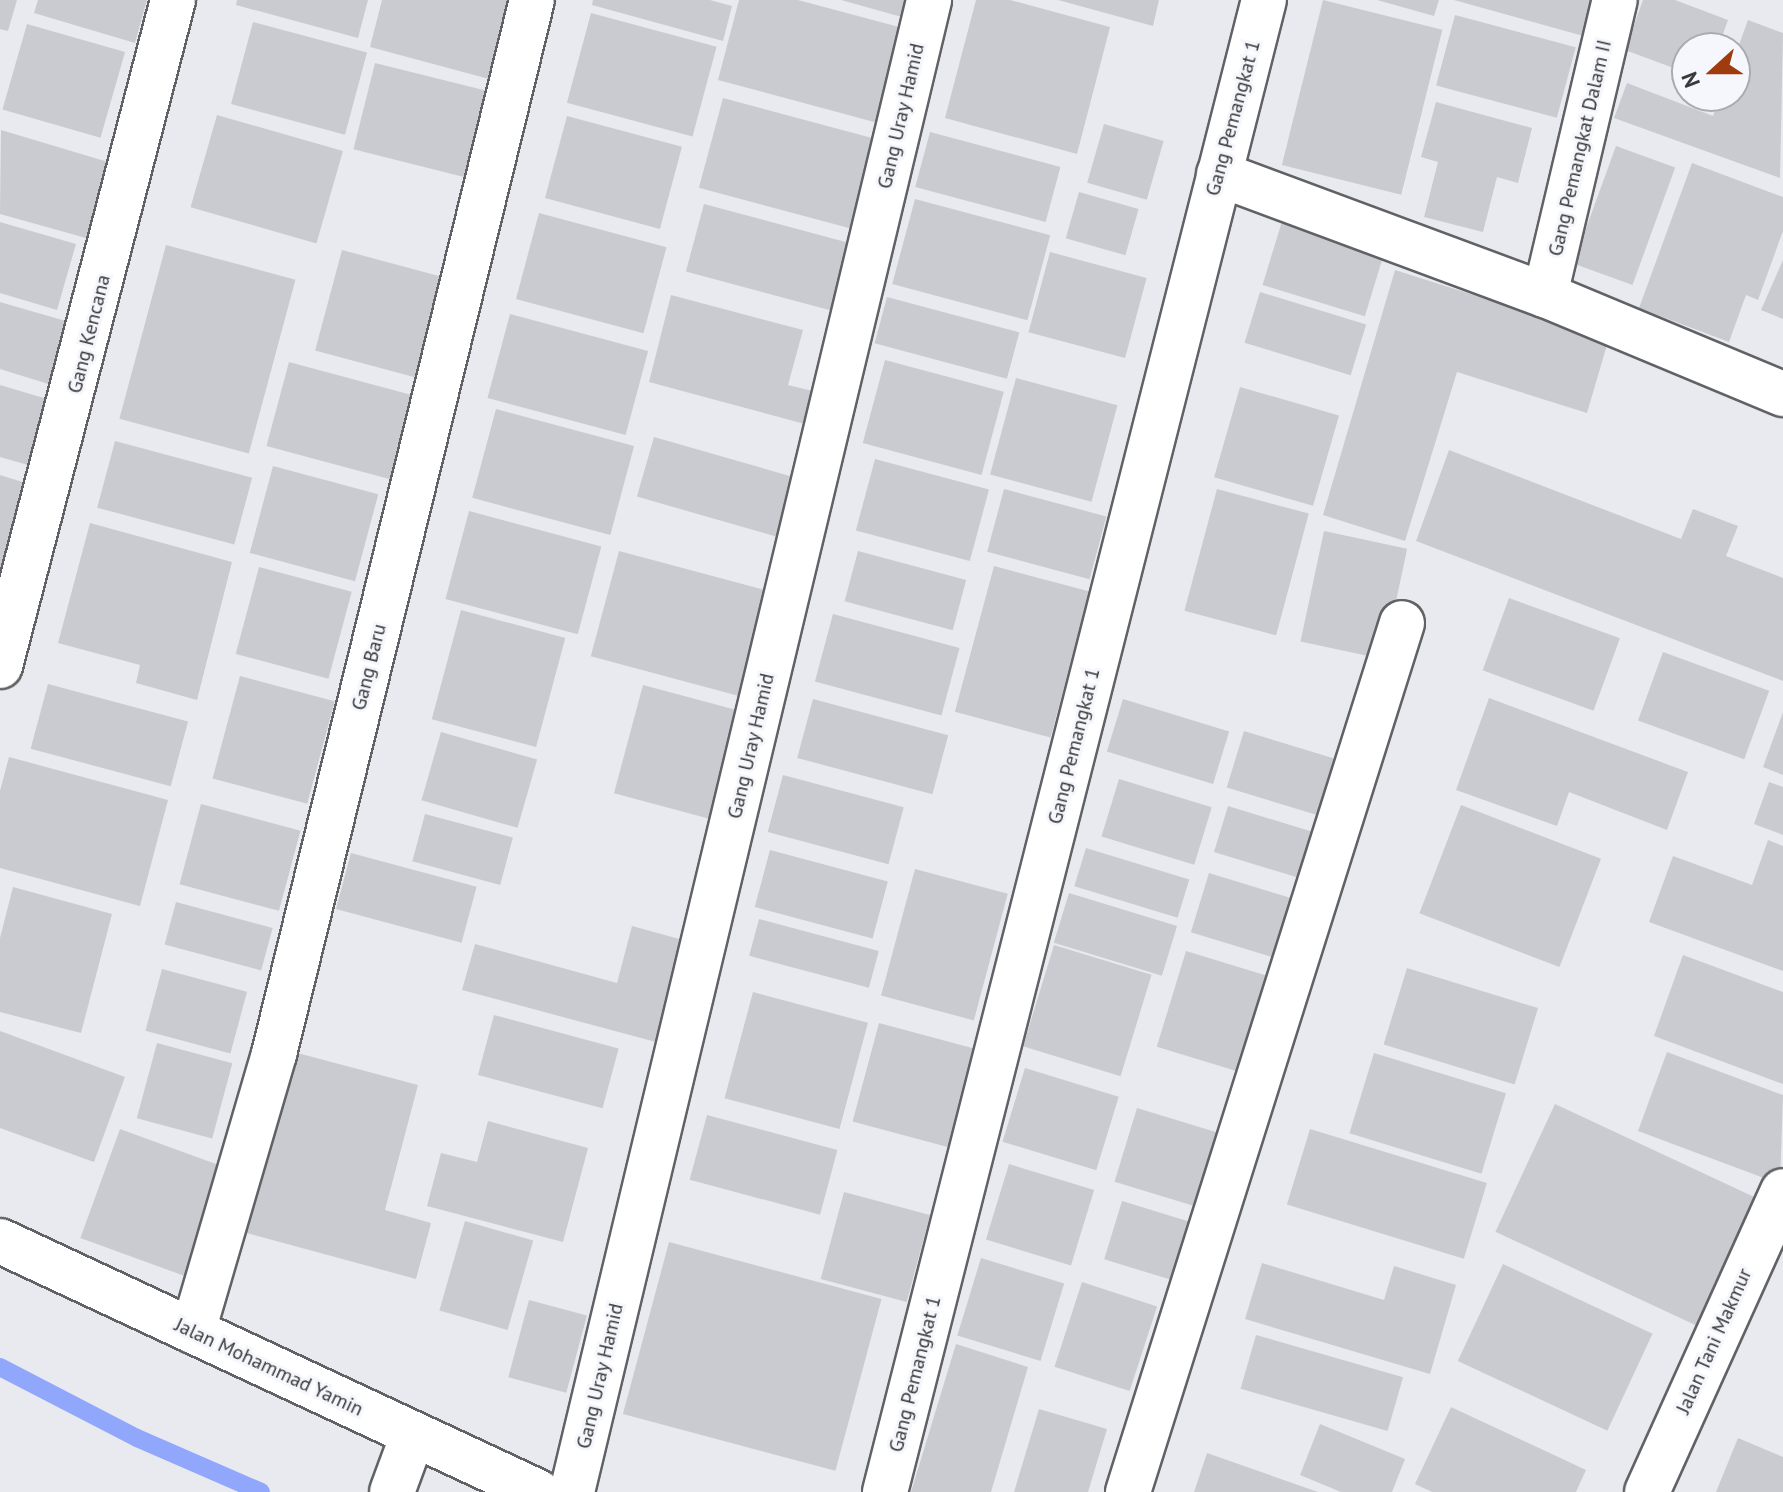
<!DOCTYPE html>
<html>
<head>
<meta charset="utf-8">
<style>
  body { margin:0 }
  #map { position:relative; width:1783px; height:1492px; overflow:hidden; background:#e8eaef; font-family:"PT Sans",sans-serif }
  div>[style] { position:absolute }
  .stream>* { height:18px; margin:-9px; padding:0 9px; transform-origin:9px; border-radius:9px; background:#90a7fc }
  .building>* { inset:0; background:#cacbd0; transform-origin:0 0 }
  .roads { filter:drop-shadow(2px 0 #606266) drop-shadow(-2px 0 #606266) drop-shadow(0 2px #606266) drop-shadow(0 -2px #606266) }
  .minor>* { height:44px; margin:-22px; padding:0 22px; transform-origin:22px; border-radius:22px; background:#fff }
  .tertiary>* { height:44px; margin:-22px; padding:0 22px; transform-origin:22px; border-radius:22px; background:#fff }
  span { translate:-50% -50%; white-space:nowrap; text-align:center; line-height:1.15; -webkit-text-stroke:6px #f5f7fc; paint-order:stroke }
  .street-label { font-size:20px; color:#38393b }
  .north { position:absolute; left:1671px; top:32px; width:80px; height:80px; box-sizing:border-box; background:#f5f7fc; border:2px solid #a9abaf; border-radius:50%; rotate:249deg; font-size:22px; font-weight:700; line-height:32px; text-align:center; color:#38393b }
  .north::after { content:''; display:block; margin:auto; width:28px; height:36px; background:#a03b10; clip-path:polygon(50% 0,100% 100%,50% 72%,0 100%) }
</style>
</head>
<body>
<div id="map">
  <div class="stream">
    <div style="left:0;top:1367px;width:154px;rotate:27.4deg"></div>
    <div style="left:137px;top:1438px;width:135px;rotate:23.5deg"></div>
  </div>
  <div class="building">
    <div style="clip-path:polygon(0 0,17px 0,8px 31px,0 29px)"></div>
    <div style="clip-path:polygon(38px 0,147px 0,135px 43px,34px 13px)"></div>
    <div style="clip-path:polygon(237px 0,368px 0,358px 38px,236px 5px)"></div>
    <div style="clip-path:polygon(382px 0,526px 0,504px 83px,370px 47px)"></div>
    <div style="clip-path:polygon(593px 0,710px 0,732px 6px,723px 41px,592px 5px)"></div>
    <div style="clip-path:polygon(739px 0,798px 0,914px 31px,889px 126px,718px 80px)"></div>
    <div style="clip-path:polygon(841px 0,922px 0,916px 21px)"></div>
    <div style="clip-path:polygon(976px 0,1010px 0,1110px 27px,1077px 154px,945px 118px)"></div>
    <div style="clip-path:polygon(1058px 0,1159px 0,1153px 26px)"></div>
    <div style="left:1323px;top:0;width:123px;height:170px;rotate:14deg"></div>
    <div style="clip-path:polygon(1377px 0,1439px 0,1434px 16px)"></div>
    <div style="clip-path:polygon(1454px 0,1597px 0,1587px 37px)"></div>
    <div style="clip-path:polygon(1643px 0,1675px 0,1728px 20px,1718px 48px,1687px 48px,1687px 73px,1625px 50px)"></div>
    <div style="left:591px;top:13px;width:130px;height:93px;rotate:15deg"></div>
    <div style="left:1455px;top:15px;width:125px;height:73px;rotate:15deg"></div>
    <div style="clip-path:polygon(1748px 20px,1783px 33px,1780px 178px,1614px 118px,1627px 83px,1713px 116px,1720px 96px,1735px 96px,1735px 56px)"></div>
    <div style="left:253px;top:22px;width:118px;height:85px;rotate:15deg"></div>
    <div style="left:27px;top:24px;width:102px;height:89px;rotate:16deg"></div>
    <div style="left:375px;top:63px;width:117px;height:89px;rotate:14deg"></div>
    <div style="left:723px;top:98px;width:163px;height:93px;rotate:15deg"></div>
    <div style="clip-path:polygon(1436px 102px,1532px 128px,1518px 183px,1497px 177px,1483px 232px,1424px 217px,1438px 162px,1421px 157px)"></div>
    <div style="left:217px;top:115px;width:131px;height:96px;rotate:16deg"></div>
    <div style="left:567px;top:116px;width:119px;height:85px;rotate:15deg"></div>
    <div style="left:1104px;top:124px;width:62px;height:61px;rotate:16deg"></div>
    <div style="clip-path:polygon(1px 130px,108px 162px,86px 238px,0 214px)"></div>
    <div style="left:930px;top:132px;width:135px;height:57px;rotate:15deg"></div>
    <div style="left:1616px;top:146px;width:63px;height:125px;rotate:20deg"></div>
    <div style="clip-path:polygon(1692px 163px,1783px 197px,1783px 231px,1758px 300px,1746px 295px,1729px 342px,1639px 308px)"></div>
    <div style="left:1079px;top:192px;width:62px;height:48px;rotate:16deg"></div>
    <div style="left:915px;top:199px;width:140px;height:88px;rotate:15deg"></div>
    <div style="left:704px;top:204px;width:160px;height:70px;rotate:15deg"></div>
    <div style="left:539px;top:213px;width:132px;height:89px;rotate:15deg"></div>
    <div style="left:1283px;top:218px;width:107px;height:70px;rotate:17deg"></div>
    <div style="clip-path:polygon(0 222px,76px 244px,57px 310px,0 293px)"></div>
    <div style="left:166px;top:245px;width:134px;height:180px;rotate:15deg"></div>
    <div style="left:342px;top:250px;width:111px;height:104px;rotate:15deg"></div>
    <div style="left:1050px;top:252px;width:100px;height:83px;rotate:15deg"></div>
    <div style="clip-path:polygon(1783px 260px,1783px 319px,1761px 310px)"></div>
    <div style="clip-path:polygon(1395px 270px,1609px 338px,1587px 413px,1457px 372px,1405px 541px,1323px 515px)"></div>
    <div style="left:1260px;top:292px;width:111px;height:53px;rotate:17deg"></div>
    <div style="clip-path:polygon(671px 295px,803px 330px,788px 385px,825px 394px,816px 427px,649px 382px)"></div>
    <div style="left:887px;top:297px;width:137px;height:48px;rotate:15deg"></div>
    <div style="clip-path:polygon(0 302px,76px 324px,58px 387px,0 369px)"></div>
    <div style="left:510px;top:314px;width:143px;height:87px;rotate:15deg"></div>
    <div style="left:885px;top:360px;width:123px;height:86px;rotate:15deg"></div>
    <div style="left:289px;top:362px;width:128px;height:87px;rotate:15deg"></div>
    <div style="left:1016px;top:378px;width:105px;height:100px;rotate:15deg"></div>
    <div style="clip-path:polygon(0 385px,47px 399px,28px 465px,0 457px)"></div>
    <div style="left:1240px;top:387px;width:103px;height:94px;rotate:16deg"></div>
    <div style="left:496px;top:409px;width:143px;height:92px;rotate:15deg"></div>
    <div style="left:654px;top:437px;width:152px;height:62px;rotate:16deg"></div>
    <div style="left:115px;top:441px;width:142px;height:69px;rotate:15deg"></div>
    <div style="clip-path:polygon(1449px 450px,1681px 539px,1693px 509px,1738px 526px,1726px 556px,1783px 578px,1783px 681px,1416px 541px)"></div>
    <div style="left:875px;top:459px;width:118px;height:74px;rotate:15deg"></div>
    <div style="left:273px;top:466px;width:109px;height:90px;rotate:15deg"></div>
    <div style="clip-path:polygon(0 475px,32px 485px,0 593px)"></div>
    <div style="left:1004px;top:489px;width:106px;height:65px;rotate:15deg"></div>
    <div style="left:1217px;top:489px;width:95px;height:126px;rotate:15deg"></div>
    <div style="left:469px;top:511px;width:137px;height:91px;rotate:15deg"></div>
    <div style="clip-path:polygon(90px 523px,232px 562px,197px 700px,136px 683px,140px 665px,58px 643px)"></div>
    <div style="left:1324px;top:531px;width:85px;height:113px;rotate:12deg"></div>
    <div style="left:619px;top:551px;width:166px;height:109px;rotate:15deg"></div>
    <div style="left:858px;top:551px;width:112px;height:52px;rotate:15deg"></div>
    <div style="left:994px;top:566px;width:99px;height:151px;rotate:15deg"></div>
    <div style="left:259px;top:567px;width:96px;height:90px;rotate:15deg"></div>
    <div style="left:1509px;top:598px;width:118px;height:77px;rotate:20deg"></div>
    <div style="left:461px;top:610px;width:108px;height:113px;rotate:15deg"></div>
    <div style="left:833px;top:614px;width:131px;height:70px;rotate:15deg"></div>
    <div style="left:1663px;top:652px;width:113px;height:73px;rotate:20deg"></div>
    <div style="left:240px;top:676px;width:98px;height:106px;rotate:15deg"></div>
    <div style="left:48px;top:684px;width:145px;height:67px;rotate:15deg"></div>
    <div style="left:643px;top:685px;width:117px;height:112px;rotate:15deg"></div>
    <div style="clip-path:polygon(1489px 698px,1688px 772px,1667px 830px,1569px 792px,1557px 826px,1456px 790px)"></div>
    <div style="left:813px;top:699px;width:140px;height:61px;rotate:15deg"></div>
    <div style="left:1123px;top:699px;width:111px;height:55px;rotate:17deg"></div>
    <div style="clip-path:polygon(1783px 712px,1783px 775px,1763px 767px)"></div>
    <div style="left:1244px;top:731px;width:103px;height:59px;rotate:17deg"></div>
    <div style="left:441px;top:732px;width:100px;height:71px;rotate:16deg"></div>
    <div style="clip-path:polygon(9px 757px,168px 800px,140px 906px,0 868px,0 791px)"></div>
    <div style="left:783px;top:775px;width:125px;height:59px;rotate:15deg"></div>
    <div style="left:1119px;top:779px;width:97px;height:60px;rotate:17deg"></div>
    <div style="clip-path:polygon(1769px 782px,1783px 787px,1783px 835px,1754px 824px)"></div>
    <div style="left:201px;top:804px;width:103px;height:83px;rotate:15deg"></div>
    <div style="left:1461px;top:805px;width:150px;height:116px;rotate:21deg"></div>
    <div style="left:1228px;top:806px;width:96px;height:48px;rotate:17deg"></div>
    <div style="left:425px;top:814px;width:91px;height:49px;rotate:15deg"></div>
    <div style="clip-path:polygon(1768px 840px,1783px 846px,1783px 971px,1649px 922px,1673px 856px,1752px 885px)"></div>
    <div style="left:1086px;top:848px;width:108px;height:40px;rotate:17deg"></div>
    <div style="left:770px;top:850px;width:122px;height:59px;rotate:15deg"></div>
    <div style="left:351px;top:853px;width:130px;height:58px;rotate:15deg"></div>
    <div style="left:915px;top:869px;width:96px;height:131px;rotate:15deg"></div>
    <div style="left:1209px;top:873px;width:91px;height:62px;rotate:17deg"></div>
    <div style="clip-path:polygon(13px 887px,112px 914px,81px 1033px,0 1012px,0 938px)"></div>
    <div style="left:1069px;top:893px;width:113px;height:52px;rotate:17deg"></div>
    <div style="left:176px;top:902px;width:100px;height:44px;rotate:15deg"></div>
    <div style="left:759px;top:919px;width:124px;height:38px;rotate:15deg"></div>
    <div style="clip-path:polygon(632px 926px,683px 940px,656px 1042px,462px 990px,475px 944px,617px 983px)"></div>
    <div style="left:1054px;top:945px;width:102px;height:106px;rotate:17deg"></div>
    <div style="left:1186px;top:951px;width:91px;height:100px;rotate:17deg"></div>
    <div style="clip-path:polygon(1683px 955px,1783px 992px,1783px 1084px,1654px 1036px)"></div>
    <div style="left:1407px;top:968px;width:137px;height:80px;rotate:17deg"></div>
    <div style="left:162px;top:969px;width:88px;height:64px;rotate:15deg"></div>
    <div style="left:753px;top:992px;width:119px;height:110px;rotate:15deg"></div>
    <div style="left:494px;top:1015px;width:129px;height:62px;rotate:15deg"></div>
    <div style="left:879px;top:1023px;width:107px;height:102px;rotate:15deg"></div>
    <div style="clip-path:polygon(0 1031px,125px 1077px,94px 1162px,0 1128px)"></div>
    <div style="left:157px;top:1043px;width:78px;height:78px;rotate:15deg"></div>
    <div style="clip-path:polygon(290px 1051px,418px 1085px,385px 1210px,431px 1223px,416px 1279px,243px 1232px)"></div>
    <div style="clip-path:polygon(1667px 1052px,1783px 1095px,1780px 1184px,1638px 1131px)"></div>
    <div style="left:1374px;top:1053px;width:138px;height:84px;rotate:17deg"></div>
    <div style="left:1025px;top:1068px;width:98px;height:77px;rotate:17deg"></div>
    <div style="left:1555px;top:1104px;width:234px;height:141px;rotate:25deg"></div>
    <div style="left:1137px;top:1108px;width:91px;height:77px;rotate:17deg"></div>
    <div style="left:707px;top:1115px;width:135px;height:67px;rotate:15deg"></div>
    <div style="clip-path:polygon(488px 1121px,588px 1148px,563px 1242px,427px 1206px,441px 1153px,477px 1162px)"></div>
    <div style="left:120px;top:1129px;width:121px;height:116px;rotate:20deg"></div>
    <div style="left:1310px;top:1129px;width:185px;height:79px;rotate:17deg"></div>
    <div style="left:1009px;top:1164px;width:89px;height:79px;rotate:17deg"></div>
    <div style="left:844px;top:1192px;width:89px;height:90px;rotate:15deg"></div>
    <div style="left:1122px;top:1201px;width:76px;height:61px;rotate:17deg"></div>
    <div style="left:465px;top:1221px;width:71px;height:93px;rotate:16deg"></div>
    <div style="left:669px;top:1242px;width:220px;height:178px;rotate:15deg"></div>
    <div style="left:981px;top:1258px;width:87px;height:81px;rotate:17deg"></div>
    <div style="clip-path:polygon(1262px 1263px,1384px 1300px,1394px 1266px,1456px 1285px,1430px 1374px,1245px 1319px)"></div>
    <div style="left:1503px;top:1264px;width:165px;height:107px;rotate:25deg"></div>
    <div style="left:1082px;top:1282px;width:79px;height:89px;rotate:18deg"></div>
    <div style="left:529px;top:1300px;width:60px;height:80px;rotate:15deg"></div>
    <div style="left:1256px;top:1335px;width:153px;height:56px;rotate:16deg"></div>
    <div style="clip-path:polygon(956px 1344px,1028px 1367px,991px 1492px,911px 1492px)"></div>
    <div style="clip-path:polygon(1451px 1407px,1586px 1470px,1576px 1492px,1432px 1492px,1415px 1484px)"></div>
    <div style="clip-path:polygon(1039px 1409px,1107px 1429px,1088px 1492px,1014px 1492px)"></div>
    <div style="clip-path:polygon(1320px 1424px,1405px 1459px,1392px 1492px,1341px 1492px,1300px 1475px)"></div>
    <div style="clip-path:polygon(1738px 1438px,1783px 1457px,1783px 1492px,1716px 1492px)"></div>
    <div style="clip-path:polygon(1207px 1453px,1318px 1492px,1194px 1492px)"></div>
  </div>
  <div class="roads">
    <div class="minor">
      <div style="left:1219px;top:174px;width:348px;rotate:20.4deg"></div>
      <div style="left:1545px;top:295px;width:258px;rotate:22.6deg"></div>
      <div style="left:1545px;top:295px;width:303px;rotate:-76.7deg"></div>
      <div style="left:0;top:666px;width:688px;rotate:-75.44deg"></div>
      <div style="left:193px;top:1331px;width:289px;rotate:-73.7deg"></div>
      <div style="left:274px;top:1054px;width:1085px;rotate:-76.25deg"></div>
      <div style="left:392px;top:1492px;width:61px;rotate:-69.8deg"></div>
      <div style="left:572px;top:1492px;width:1534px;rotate:-76.54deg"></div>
      <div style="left:885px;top:1492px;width:1539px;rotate:-75.75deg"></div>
      <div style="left:1128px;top:1492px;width:911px;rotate:-72.5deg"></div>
      <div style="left:1647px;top:1492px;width:330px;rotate:-65.7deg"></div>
    </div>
    <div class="tertiary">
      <div style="left:0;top:1241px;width:594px;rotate:25.01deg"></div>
    </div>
  </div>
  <div class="street-label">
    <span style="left:901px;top:116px;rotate:-77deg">Gang Uray Hamid</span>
    <span style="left:1233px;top:118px;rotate:-75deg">Gang Pemangkat 1</span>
    <span style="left:1580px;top:148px;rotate:-77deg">Gang Pemangkat Dalam II</span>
    <span style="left:89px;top:334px;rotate:-76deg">Gang Kencana</span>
    <span style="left:369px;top:667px;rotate:-76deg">Gang Baru</span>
    <span style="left:751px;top:746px;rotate:-77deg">Gang Uray Hamid</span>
    <span style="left:1074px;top:746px;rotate:-76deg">Gang Pemangkat 1</span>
    <span style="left:1714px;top:1341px;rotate:-66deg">Jalan Tani Makmur</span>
    <span style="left:269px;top:1367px;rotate:25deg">Jalan Mohammad Yamin</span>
    <span style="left:915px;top:1374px;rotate:-76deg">Gang Pemangkat 1</span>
    <span style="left:600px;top:1376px;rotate:-77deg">Gang Uray Hamid</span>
  </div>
  <div class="north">N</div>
</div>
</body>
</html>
